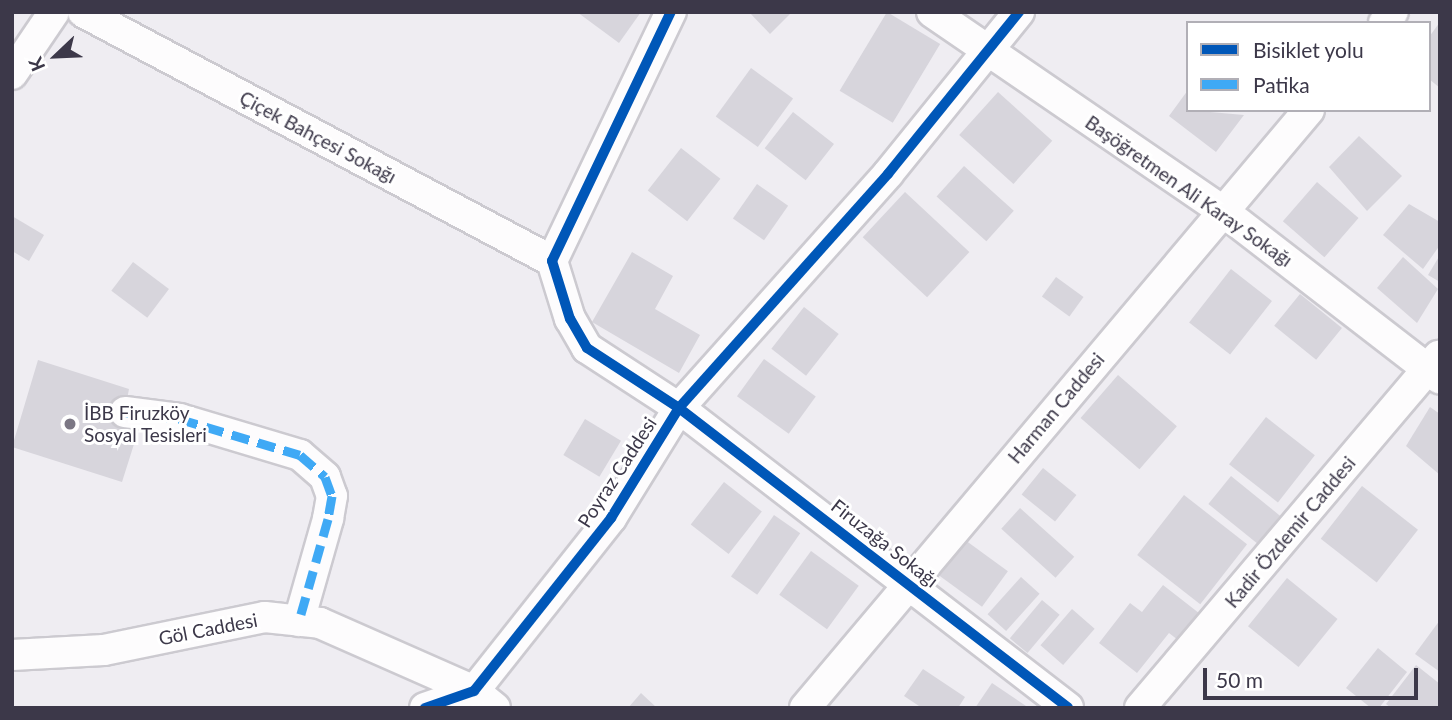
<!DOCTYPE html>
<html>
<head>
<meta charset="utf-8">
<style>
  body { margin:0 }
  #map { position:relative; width:1452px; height:720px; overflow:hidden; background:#efedf2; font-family:Lato,sans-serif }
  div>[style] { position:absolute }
  .building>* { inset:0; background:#d7d5dc; transform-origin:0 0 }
  .roads { filter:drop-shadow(2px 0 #cccad0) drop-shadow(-2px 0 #cccad0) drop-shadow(0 2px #cccad0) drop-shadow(0 -2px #cccad0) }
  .minor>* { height:30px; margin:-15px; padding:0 15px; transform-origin:15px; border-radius:15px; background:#fdfcfd }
  .quiet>* { height:9px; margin-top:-4.5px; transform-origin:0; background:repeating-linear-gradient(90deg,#3fa9f5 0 18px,transparent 0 27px) }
  .cycleway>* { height:10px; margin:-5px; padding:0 5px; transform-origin:5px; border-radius:5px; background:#0057b8 }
  .dots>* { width:19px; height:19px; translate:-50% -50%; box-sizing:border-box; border:4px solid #fff; border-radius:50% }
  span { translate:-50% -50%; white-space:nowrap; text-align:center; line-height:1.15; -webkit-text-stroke:6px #fff; paint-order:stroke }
  .street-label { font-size:19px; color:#3c3849 }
  .poi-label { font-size:19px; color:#3c3849 }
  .left { translate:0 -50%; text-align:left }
  .frame { position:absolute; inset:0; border:14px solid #3c3849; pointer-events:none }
  .legend { position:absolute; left:1186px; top:21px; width:245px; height:91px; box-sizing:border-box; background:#fff; border:2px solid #b1afb6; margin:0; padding:9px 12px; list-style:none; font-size:21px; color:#3c3849 }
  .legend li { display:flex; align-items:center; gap:14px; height:35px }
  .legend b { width:35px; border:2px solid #b1afb6 }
  .north { position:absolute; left:21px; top:21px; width:70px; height:70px; -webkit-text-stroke:5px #fff; paint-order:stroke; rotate:247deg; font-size:19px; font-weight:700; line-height:28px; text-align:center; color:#3c3849 }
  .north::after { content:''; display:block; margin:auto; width:24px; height:32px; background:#3c3849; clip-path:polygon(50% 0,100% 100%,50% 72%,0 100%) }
  .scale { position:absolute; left:1203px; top:668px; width:215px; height:32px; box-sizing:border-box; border:4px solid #3c3849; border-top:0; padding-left:9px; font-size:21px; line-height:24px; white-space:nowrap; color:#3c3849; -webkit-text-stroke:5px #fff; paint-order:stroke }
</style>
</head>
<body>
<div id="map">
  <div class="building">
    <div style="clip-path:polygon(577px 12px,641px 12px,619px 43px)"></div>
    <div style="clip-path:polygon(749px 12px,792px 12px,770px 34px)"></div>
    <div style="left:887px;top:12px;width:62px;height:92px;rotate:31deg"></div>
    <div style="clip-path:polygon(1440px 22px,1440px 88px,1429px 79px,1429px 37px)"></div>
    <div style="left:751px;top:68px;width:52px;height:60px;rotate:36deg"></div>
    <div style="clip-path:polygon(1188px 90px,1188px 110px,1244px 115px,1216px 152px,1169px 116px)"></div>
    <div style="left:998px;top:92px;width:73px;height:58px;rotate:42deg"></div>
    <div style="left:793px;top:112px;width:52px;height:46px;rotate:38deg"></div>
    <div style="clip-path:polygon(1359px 136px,1402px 176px,1367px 211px,1329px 167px)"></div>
    <div style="left:681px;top:148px;width:50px;height:54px;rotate:38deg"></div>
    <div style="left:964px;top:166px;width:67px;height:41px;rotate:42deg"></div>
    <div style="left:1317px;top:182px;width:55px;height:52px;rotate:41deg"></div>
    <div style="left:757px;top:184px;width:38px;height:42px;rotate:35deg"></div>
    <div style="left:905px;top:192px;width:88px;height:62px;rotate:43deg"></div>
    <div style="clip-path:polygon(1409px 204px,1440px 222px,1440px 245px,1423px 269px,1383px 235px)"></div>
    <div style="clip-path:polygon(12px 216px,44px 235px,29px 261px,12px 251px)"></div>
    <div style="clip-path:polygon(632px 252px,673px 276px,655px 309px,700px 335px,679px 373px,592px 322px)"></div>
    <div style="clip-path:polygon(1440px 255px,1440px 282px,1428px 275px)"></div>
    <div style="clip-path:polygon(1403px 257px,1438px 289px,1417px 323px,1377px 288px)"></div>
    <div style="left:133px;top:262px;width:45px;height:36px;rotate:37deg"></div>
    <div style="left:1231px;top:269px;width:52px;height:68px;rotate:38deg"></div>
    <div style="left:1056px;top:277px;width:34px;height:24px;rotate:36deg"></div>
    <div style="left:1300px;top:294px;width:54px;height:41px;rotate:39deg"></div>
    <div style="left:804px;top:307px;width:44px;height:53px;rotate:38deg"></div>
    <div style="left:764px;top:359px;width:64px;height:46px;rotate:36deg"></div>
    <div style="clip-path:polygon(38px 360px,129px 389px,120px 436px,135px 441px,122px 482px,12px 447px)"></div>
    <div style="left:1118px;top:375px;width:78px;height:57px;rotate:41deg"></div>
    <div style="clip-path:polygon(1430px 407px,1440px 414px,1440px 475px,1406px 446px)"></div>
    <div style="left:1266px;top:417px;width:62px;height:60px;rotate:38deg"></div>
    <div style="left:585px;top:419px;width:42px;height:42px;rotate:31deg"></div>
    <div style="left:1043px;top:468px;width:43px;height:34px;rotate:39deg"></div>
    <div style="left:1231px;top:476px;width:63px;height:36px;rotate:39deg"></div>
    <div style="left:724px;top:482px;width:48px;height:54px;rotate:38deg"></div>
    <div style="left:1362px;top:486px;width:71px;height:67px;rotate:38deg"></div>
    <div style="left:1184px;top:495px;width:80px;height:76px;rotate:38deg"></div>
    <div style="left:1020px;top:508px;width:73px;height:28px;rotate:42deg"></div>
    <div style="left:774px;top:515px;width:32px;height:75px;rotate:35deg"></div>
    <div style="left:965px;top:540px;width:53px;height:44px;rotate:36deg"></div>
    <div style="left:811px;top:551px;width:59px;height:54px;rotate:36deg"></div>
    <div style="left:1021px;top:577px;width:25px;height:50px;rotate:42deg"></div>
    <div style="left:1287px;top:578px;width:65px;height:62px;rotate:39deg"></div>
    <div style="clip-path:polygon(1163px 585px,1204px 617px,1183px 644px,1169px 633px,1137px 673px,1099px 643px,1130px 603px,1142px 612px)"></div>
    <div style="left:1042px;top:600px;width:23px;height:50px;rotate:40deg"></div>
    <div style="left:1072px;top:609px;width:30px;height:48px;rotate:41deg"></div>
    <div style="clip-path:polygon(1440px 620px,1440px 672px,1415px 654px)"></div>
    <div style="clip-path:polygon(1378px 648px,1407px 672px,1379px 708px,1371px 708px,1346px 688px)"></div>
    <div style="clip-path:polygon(1416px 665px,1440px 684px,1440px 708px,1391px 708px,1386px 704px)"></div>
    <div style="clip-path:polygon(923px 669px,965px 697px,958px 708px,922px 708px,904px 696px)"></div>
    <div style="clip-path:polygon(992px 683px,1029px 708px,975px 708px)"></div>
    <div style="clip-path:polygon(641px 693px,657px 708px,628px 708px)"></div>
  </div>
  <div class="roads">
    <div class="minor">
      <div style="left:83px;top:12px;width:531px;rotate:27.96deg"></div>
      <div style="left:932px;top:12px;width:353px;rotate:34.4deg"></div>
      <div style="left:1223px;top:211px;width:274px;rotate:37.7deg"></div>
      <div style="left:1019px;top:12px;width:208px;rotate:129deg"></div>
      <div style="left:888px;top:174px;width:314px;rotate:131.8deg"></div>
      <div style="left:679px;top:408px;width:491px;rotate:37.6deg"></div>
      <div style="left:1384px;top:23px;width:14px;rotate:-51deg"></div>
      <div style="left:12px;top:74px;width:75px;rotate:-55.9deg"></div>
      <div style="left:125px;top:412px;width:55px;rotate:7.3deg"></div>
      <div style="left:180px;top:419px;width:125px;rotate:16.7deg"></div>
      <div style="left:300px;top:455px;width:33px;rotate:41deg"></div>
      <div style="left:325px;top:477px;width:20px;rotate:70deg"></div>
      <div style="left:332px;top:496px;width:23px;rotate:100deg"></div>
      <div style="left:328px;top:519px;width:106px;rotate:105.9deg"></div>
      <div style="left:12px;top:655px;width:92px;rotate:-3.1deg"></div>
      <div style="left:104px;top:650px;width:164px;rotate:-11.6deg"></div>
      <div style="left:265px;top:617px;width:55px;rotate:6.2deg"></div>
      <div style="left:320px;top:623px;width:168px;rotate:23.8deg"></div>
      <div style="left:474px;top:691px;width:27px;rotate:39deg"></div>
      <div style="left:425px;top:708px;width:52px;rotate:-19.1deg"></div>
      <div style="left:474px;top:691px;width:221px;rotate:-51.6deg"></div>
      <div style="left:611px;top:518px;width:129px;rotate:-58.3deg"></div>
      <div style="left:679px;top:408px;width:110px;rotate:-146.9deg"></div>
      <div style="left:587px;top:348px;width:34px;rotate:-120deg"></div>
      <div style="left:570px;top:319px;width:61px;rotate:-107.2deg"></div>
      <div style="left:552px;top:261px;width:276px;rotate:-64.5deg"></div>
      <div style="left:805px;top:708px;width:782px;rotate:-49.88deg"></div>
      <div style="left:1140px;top:708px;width:462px;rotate:-49.7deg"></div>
    </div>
  </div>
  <div class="quiet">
    <div style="left:125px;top:412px;width:55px;rotate:7.3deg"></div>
    <div style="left:180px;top:419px;width:125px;rotate:16.7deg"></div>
    <div style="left:300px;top:455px;width:33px;rotate:41deg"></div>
    <div style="left:325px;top:477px;width:20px;rotate:70deg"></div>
    <div style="left:332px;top:496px;width:23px;rotate:100deg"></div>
    <div style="left:328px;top:519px;width:106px;rotate:105.9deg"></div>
  </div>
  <div class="cycleway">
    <div style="left:1019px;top:12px;width:208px;rotate:129deg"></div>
    <div style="left:888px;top:174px;width:314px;rotate:131.8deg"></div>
    <div style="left:679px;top:408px;width:491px;rotate:37.6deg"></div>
    <div style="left:425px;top:708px;width:52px;rotate:-19.1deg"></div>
    <div style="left:474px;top:691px;width:221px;rotate:-51.6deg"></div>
    <div style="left:611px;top:518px;width:129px;rotate:-58.3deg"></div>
    <div style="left:679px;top:408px;width:110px;rotate:-146.9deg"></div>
    <div style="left:587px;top:348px;width:34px;rotate:-120deg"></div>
    <div style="left:570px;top:319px;width:61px;rotate:-107.2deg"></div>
    <div style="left:552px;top:261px;width:276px;rotate:-64.5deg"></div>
  </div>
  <div class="dots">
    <div style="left:70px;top:424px;background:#7b7784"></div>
  </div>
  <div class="street-label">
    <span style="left:318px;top:137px;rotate:28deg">Çiçek Bahçesi Sokağı</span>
    <span style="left:1189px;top:191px;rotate:35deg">Başöğretmen Ali Karay Sokağı</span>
    <span style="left:1056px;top:408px;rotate:-50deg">Harman Caddesi</span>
    <span style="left:617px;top:472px;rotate:-57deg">Poyraz Caddesi</span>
    <span style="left:1290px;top:532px;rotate:-50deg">Kadir Özdemir Caddesi</span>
    <span style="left:885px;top:543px;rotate:38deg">Firuzağa Sokağı</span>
    <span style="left:208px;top:629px;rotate:-11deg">Göl Caddesi</span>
  </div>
  <div class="poi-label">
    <span class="left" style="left:84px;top:424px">İBB Firuzköy<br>Sosyal Tesisleri</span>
  </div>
  <div class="frame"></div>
  <ul class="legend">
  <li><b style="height:9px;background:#0057b8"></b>Bisiklet yolu</li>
  <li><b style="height:9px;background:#3fa9f5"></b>Patika</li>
  </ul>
  <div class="north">K</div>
  <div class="scale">50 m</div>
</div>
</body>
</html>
